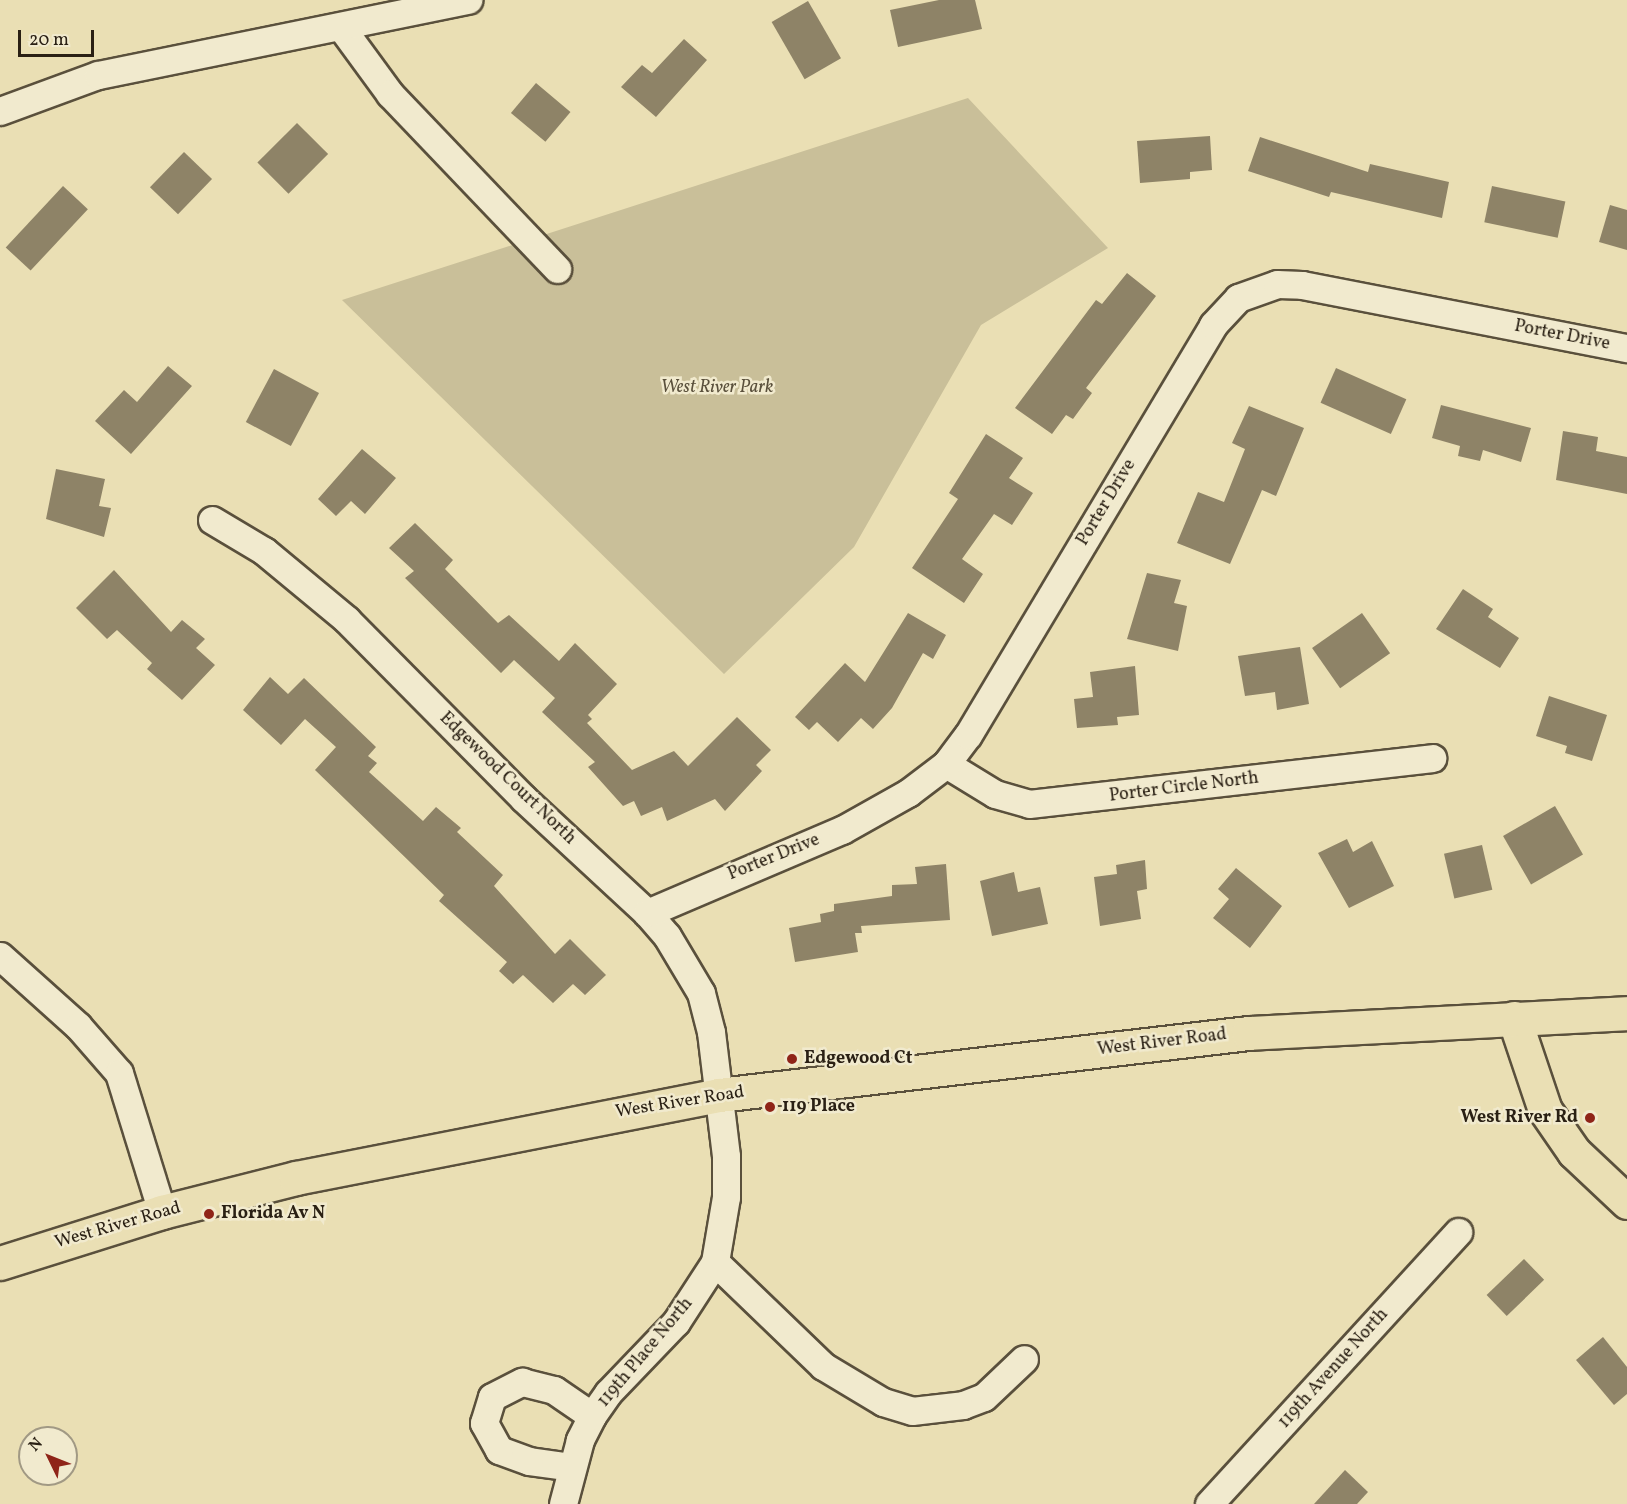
<!DOCTYPE html>
<html>
<head>
<meta charset="utf-8">
<style>
  body { margin:0 }
  #map { position:relative; width:1627px; height:1504px; overflow:hidden; background:#eadfb4; font-family:Vollkorn,serif }
  div>[style] { position:absolute }
  .green>* { inset:0; background:#c9bf99 }
  .building>* { inset:0; background:#8e8367; transform-origin:0 0 }
  .roads { filter:drop-shadow(2px 0 #5a503c) drop-shadow(-2px 0 #5a503c) drop-shadow(0 2px #5a503c) drop-shadow(0 -2px #5a503c) }
  .minor>* { height:27px; margin:-13.5px; padding:0 13.5px; transform-origin:13.5px; border-radius:13.5px; background:#f1eace }
  .major>* { height:33px; margin:-16.5px; padding:0 16.5px; transform-origin:16.5px; border-radius:16.5px; background:#eadfb4 }
  .dots>* { width:16px; height:16px; translate:-50% -50%; box-sizing:border-box; border:3px solid #f1eace; border-radius:50% }
  span { translate:-50% -50%; white-space:nowrap; text-align:center; line-height:1.15; -webkit-text-stroke:5px #f1eace; paint-order:stroke }
  .street-label { font-size:18px; color:#2a2014 }
  .park-label { font-size:18px; color:#5a503c; font-style:italic }
  .poi-label { font-size:18px; color:#2a2014; font-weight:700 }
  .left { translate:0 -50%; text-align:left }
  .right { translate:-100% -50%; text-align:right }
  .north { position:absolute; left:18px; top:1426px; width:60px; height:60px; box-sizing:border-box; background:#f1eace; border:2px solid #a19984; border-radius:50%; rotate:313deg; font-size:16px; font-weight:700; line-height:24px; text-align:center; color:#2a2014 }
  .north::after { content:''; display:block; margin:auto; width:21px; height:27px; background:#8f2418; clip-path:polygon(50% 0,100% 100%,50% 72%,0 100%) }
  .scale { position:absolute; left:18px; top:30px; width:76px; height:27px; box-sizing:border-box; border:3px solid #2a2014; border-top:0; padding-left:8px; font-size:18px; line-height:21px; white-space:nowrap; color:#2a2014; -webkit-text-stroke:4px #f1eace; paint-order:stroke }
</style>
</head>
<body>
<div id="map">
  <div class="green">
    <div style="clip-path:polygon(968px 98px,1108px 248px,981px 325px,854px 547px,724px 674px,342px 300px)"></div>
  </div>
  <div class="building">
    <div style="clip-path:polygon(939px 0,975px 0,982px 29px,898px 47px,890px 10px)"></div>
    <div style="left:808px;top:1px;width:66px;height:42px;rotate:60deg"></div>
    <div style="clip-path:polygon(684px 39px,707px 60px,656px 117px,621px 87px,642px 65px,652px 73px)"></div>
    <div style="left:536px;top:83px;width:45px;height:39px;rotate:40deg"></div>
    <div style="left:297px;top:123px;width:44px;height:56px;rotate:45deg"></div>
    <div style="clip-path:polygon(1210px 136px,1212px 170px,1190px 172px,1190px 179px,1140px 183px,1137px 141px)"></div>
    <div style="clip-path:polygon(1260px 137px,1368px 172px,1370px 164px,1449px 182px,1442px 218px,1331px 192px,1329px 197px,1248px 171px)"></div>
    <div style="left:184px;top:152px;width:39px;height:49px;rotate:44deg"></div>
    <div style="left:63px;top:186px;width:34px;height:84px;rotate:43deg"></div>
    <div style="left:1492px;top:186px;width:75px;height:37px;rotate:12deg"></div>
    <div style="clip-path:polygon(1610px 205px,1627px 210px,1627px 250px,1599px 242px)"></div>
    <div style="clip-path:polygon(1127px 273px,1156px 296px,1086px 388px,1092px 393px,1073px 419px,1066px 415px,1052px 434px,1015px 408px,1096px 300px,1102px 304px)"></div>
    <div style="clip-path:polygon(168px 366px,192px 386px,131px 454px,95px 421px,124px 390px,137px 402px)"></div>
    <div style="left:1336px;top:368px;width:77px;height:38px;rotate:24deg"></div>
    <div style="left:274px;top:369px;width:51px;height:60px;rotate:28deg"></div>
    <div style="clip-path:polygon(1441px 405px,1531px 428px,1521px 462px,1483px 450px,1480px 461px,1458px 456px,1460px 446px,1432px 438px)"></div>
    <div style="clip-path:polygon(1249px 406px,1304px 428px,1276px 496px,1262px 490px,1230px 564px,1177px 543px,1198px 492px,1224px 502px,1245px 449px,1232px 443px)"></div>
    <div style="clip-path:polygon(1563px 431px,1598px 437px,1596px 451px,1627px 457px,1627px 494px,1556px 480px)"></div>
    <div style="clip-path:polygon(986px 434px,1023px 458px,1009px 478px,1033px 493px,1012px 525px,994px 514px,962px 559px,983px 574px,964px 603px,912px 568px,958px 499px,949px 493px)"></div>
    <div style="clip-path:polygon(362px 449px,396px 478px,365px 514px,351px 501px,336px 516px,318px 499px)"></div>
    <div style="clip-path:polygon(56px 469px,105px 479px,99px 506px,111px 508px,104px 537px,46px 519px)"></div>
    <div style="clip-path:polygon(415px 523px,453px 560px,445px 569px,498px 623px,509px 615px,559px 661px,575px 643px,617px 684px,588px 715px,592px 719px,587px 723px,632px 770px,674px 751px,688px 766px,737px 717px,771px 750px,756px 765px,762px 771px,725px 811px,715px 799px,667px 821px,662px 807px,641px 816px,634px 801px,623px 806px,588px 767px,595px 762px,542px 712px,555px 698px,514px 660px,501px 673px,405px 578px,414px 571px,389px 548px)"></div>
    <div style="clip-path:polygon(114px 570px,171px 632px,182px 620px,205px 639px,196px 648px,215px 665px,182px 700px,147px 669px,152px 663px,117px 630px,107px 639px,76px 608px)"></div>
    <div style="clip-path:polygon(1147px 573px,1181px 580px,1174px 603px,1187px 606px,1178px 651px,1127px 639px)"></div>
    <div style="clip-path:polygon(1463px 589px,1493px 609px,1488px 617px,1519px 638px,1500px 668px,1436px 629px)"></div>
    <div style="clip-path:polygon(908px 613px,946px 635px,933px 659px,923px 653px,892px 708px,873px 729px,861px 718px,838px 742px,817px 722px,809px 730px,795px 717px,845px 663px,865px 682px)"></div>
    <div style="left:1362px;top:613px;width:49px;height:61px;rotate:55deg"></div>
    <div style="clip-path:polygon(1300px 647px,1309px 704px,1277px 710px,1275px 692px,1245px 696px,1238px 656px)"></div>
    <div style="clip-path:polygon(1135px 666px,1139px 715px,1117px 717px,1118px 725px,1077px 728px,1074px 699px,1093px 697px,1090px 672px)"></div>
    <div style="clip-path:polygon(270px 677px,288px 694px,304px 678px,376px 747px,368px 756px,377px 763px,369px 772px,423px 821px,436px 807px,461px 828px,457px 832px,503px 875px,494px 886px,555px 954px,570px 939px,606px 975px,585px 995px,573px 984px,553px 1003px,523px 975px,513px 984px,499px 971px,507px 962px,439px 901px,444px 895px,315px 770px,336px 747px,305px 719px,281px 745px,243px 710px)"></div>
    <div style="clip-path:polygon(1549px 696px,1607px 715px,1592px 761px,1565px 753px,1567px 746px,1536px 736px)"></div>
    <div style="left:1555px;top:806px;width:56px;height:60px;rotate:60deg"></div>
    <div style="clip-path:polygon(1347px 839px,1353px 852px,1372px 841px,1394px 886px,1349px 908px,1318px 853px)"></div>
    <div style="left:1482px;top:845px;width:46px;height:39px;rotate:77deg"></div>
    <div style="clip-path:polygon(1145px 860px,1147px 889px,1137px 891px,1141px 919px,1100px 926px,1094px 877px,1117px 874px,1116px 865px)"></div>
    <div style="clip-path:polygon(946px 864px,950px 920px,861px 926px,862px 933px,855px 933px,858px 952px,795px 962px,789px 928px,821px 922px,820px 914px,834px 911px,834px 904px,892px 896px,892px 885px,917px 884px,915px 867px)"></div>
    <div style="clip-path:polygon(1236px 868px,1282px 906px,1250px 948px,1213px 918px,1229px 899px,1218px 889px)"></div>
    <div style="clip-path:polygon(1014px 872px,1018px 892px,1040px 887px,1048px 924px,992px 936px,980px 881px)"></div>
    <div style="left:1524px;top:1259px;width:29px;height:52px;rotate:46deg"></div>
    <div style="clip-path:polygon(1603px 1337px,1627px 1367px,1627px 1394px,1614px 1405px,1576px 1360px)"></div>
    <div style="clip-path:polygon(1345px 1470px,1368px 1492px,1357px 1504px,1314px 1504px)"></div>
  </div>
  <div class="roads">
    <div class="minor">
      <div style="left:341px;top:27px;width:83px;rotate:53.8deg"></div>
      <div style="left:390px;top:94px;width:242px;rotate:46.3deg"></div>
      <div style="left:0;top:111px;width:104px;rotate:-20.2deg"></div>
      <div style="left:98px;top:75px;width:378px;rotate:-11.5deg"></div>
      <div style="left:212px;top:520px;width:61px;rotate:30.8deg"></div>
      <div style="left:264px;top:551px;width:108px;rotate:39.7deg"></div>
      <div style="left:347px;top:620px;width:250px;rotate:45.3deg"></div>
      <div style="left:523px;top:798px;width:169px;rotate:42.8deg"></div>
      <div style="left:647px;top:913px;width:30px;rotate:49deg"></div>
      <div style="left:667px;top:936px;width:66px;rotate:59.2deg"></div>
      <div style="left:701px;top:993px;width:40px;rotate:75.6deg"></div>
      <div style="left:711px;top:1032px;width:125px;rotate:83.1deg"></div>
      <div style="left:726px;top:1156px;width:41px;rotate:90deg"></div>
      <div style="left:726px;top:1197px;width:66px;rotate:99.6deg"></div>
      <div style="left:715px;top:1262px;width:72px;rotate:123deg"></div>
      <div style="left:676px;top:1322px;width:98px;rotate:133.8deg"></div>
      <div style="left:608px;top:1393px;width:28px;rotate:125deg"></div>
      <div style="left:592px;top:1416px;width:27px;rotate:117deg"></div>
      <div style="left:580px;top:1440px;width:66px;rotate:104.9deg"></div>
      <div style="left:946px;top:764px;width:57px;rotate:31.5deg"></div>
      <div style="left:995px;top:794px;width:35px;rotate:16deg"></div>
      <div style="left:1029px;top:804px;width:406px;rotate:-6.5deg"></div>
      <div style="left:647px;top:913px;width:212px;rotate:-23.1deg"></div>
      <div style="left:842px;top:830px;width:76px;rotate:-29.3deg"></div>
      <div style="left:908px;top:793px;width:48px;rotate:-37.3deg"></div>
      <div style="left:946px;top:764px;width:36px;rotate:-53deg"></div>
      <div style="left:968px;top:735px;width:478px;rotate:-59.1deg"></div>
      <div style="left:1213px;top:325px;width:37px;rotate:-47deg"></div>
      <div style="left:1238px;top:298px;width:41px;rotate:-19.7deg"></div>
      <div style="left:1277px;top:284px;width:25px;rotate:2deg"></div>
      <div style="left:1302px;top:285px;width:331px;rotate:11deg"></div>
      <div style="left:0;top:956px;width:105px;rotate:41.9deg"></div>
      <div style="left:78px;top:1026px;width:62px;rotate:48.9deg"></div>
      <div style="left:119px;top:1073px;width:145px;rotate:72.8deg"></div>
      <div style="left:715px;top:1262px;width:150px;rotate:43.9deg"></div>
      <div style="left:823px;top:1366px;width:70px;rotate:31deg"></div>
      <div style="left:883px;top:1402px;width:30px;rotate:17deg"></div>
      <div style="left:912px;top:1411px;width:51px;rotate:-6.7deg"></div>
      <div style="left:963px;top:1405px;width:22px;rotate:-21deg"></div>
      <div style="left:984px;top:1397px;width:55px;rotate:-43.5deg"></div>
      <div style="left:572px;top:1467px;width:43px;rotate:-172.1deg"></div>
      <div style="left:529px;top:1461px;width:32px;rotate:-160deg"></div>
      <div style="left:499px;top:1450px;width:31px;rotate:-119deg"></div>
      <div style="left:484px;top:1423px;width:27px;rotate:-73deg"></div>
      <div style="left:492px;top:1397px;width:34px;rotate:-27deg"></div>
      <div style="left:522px;top:1382px;width:33px;rotate:14deg"></div>
      <div style="left:554px;top:1390px;width:46px;rotate:34.4deg"></div>
      <div style="left:1209px;top:1504px;width:369px;rotate:-47.5deg"></div>
    </div>
    <div class="major">
      <div style="left:1514px;top:1018px;width:97px;rotate:71.4deg"></div>
      <div style="left:1545px;top:1110px;width:51px;rotate:55.4deg"></div>
      <div style="left:1574px;top:1152px;width:73px;rotate:43.3deg"></div>
      <div style="left:0;top:1263px;width:170px;rotate:-17.5deg"></div>
      <div style="left:162px;top:1212px;width:138px;rotate:-14.2deg"></div>
      <div style="left:296px;top:1178px;width:431px;rotate:-11.1deg"></div>
      <div style="left:719px;top:1095px;width:533px;rotate:-6.68deg"></div>
      <div style="left:1248px;top:1033px;width:380px;rotate:-3deg"></div>
    </div>
  </div>
  <div class="dots">
    <div style="left:792px;top:1059px;background:#8f2418"></div>
    <div style="left:770px;top:1107px;background:#8f2418"></div>
    <div style="left:1590px;top:1118px;background:#8f2418"></div>
    <div style="left:209px;top:1214px;background:#8f2418"></div>
  </div>
  <div class="street-label">
    <span style="left:1562px;top:336px;rotate:11deg">Porter Drive</span>
    <span style="left:1107px;top:503px;rotate:-59deg">Porter Drive</span>
    <span style="left:507px;top:779px;rotate:44deg">Edgewood Court North</span>
    <span style="left:1184px;top:788px;rotate:-7deg">Porter Circle North</span>
    <span style="left:774px;top:858px;rotate:-22deg">Porter Drive</span>
    <span style="left:1162px;top:1043px;rotate:-7deg">West River Road</span>
    <span style="left:680px;top:1103px;rotate:-9deg">West River Road</span>
    <span style="left:118px;top:1226px;rotate:-16deg">West River Road</span>
    <span style="left:646px;top:1353px;rotate:-50deg">119th Place North</span>
    <span style="left:1334px;top:1369px;rotate:-48deg">119th Avenue North</span>
  </div>
  <div class="park-label">
    <span style="left:717px;top:388px">West River Park</span>
  </div>
  <div class="poi-label">
    <span class="left" style="left:804px;top:1059px">Edgewood Ct</span>
    <span class="left" style="left:782px;top:1107px">119 Place</span>
    <span class="right" style="left:1578px;top:1118px">West River Rd</span>
    <span class="left" style="left:221px;top:1214px">Florida Av N</span>
  </div>
  <div class="north">N</div>
  <div class="scale">20 m</div>
</div>
</body>
</html>
